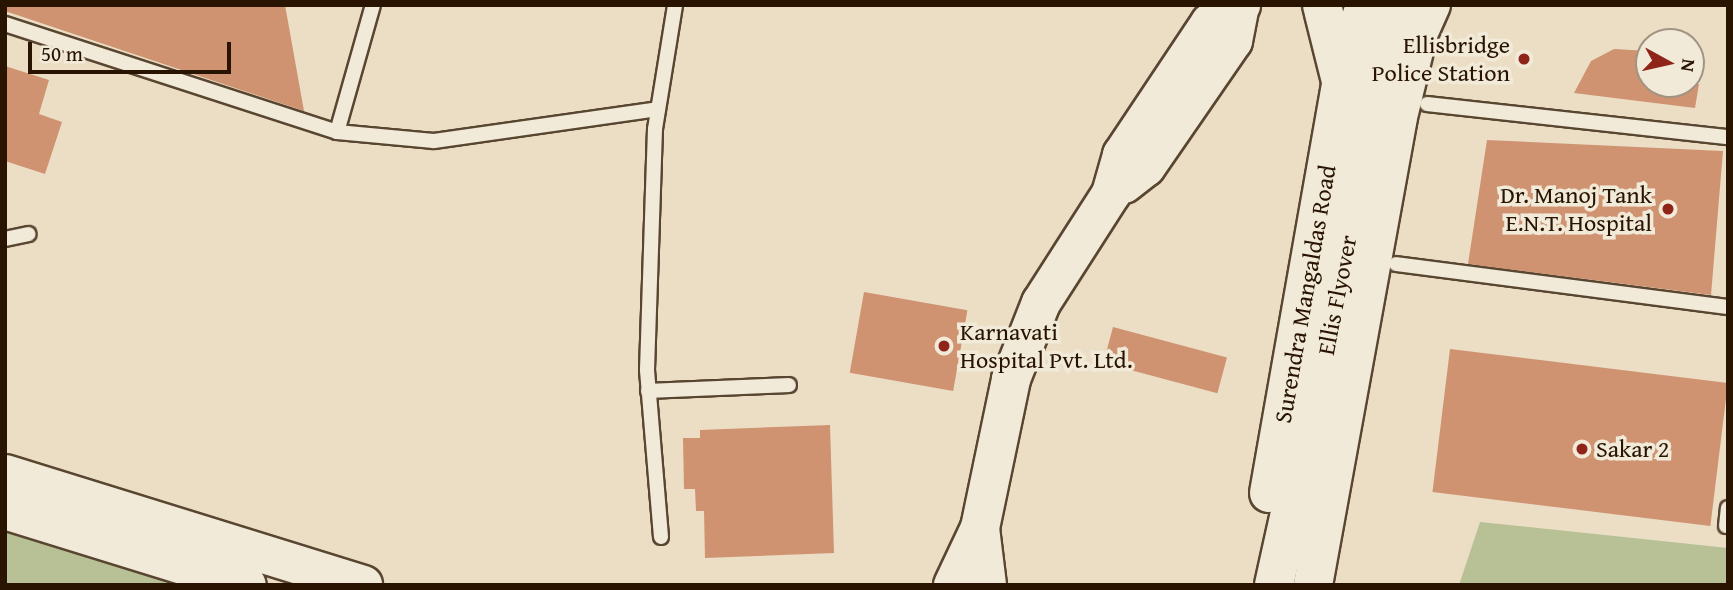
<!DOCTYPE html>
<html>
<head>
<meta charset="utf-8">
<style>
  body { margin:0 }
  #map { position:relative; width:1733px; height:590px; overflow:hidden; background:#ebdec5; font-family:"Gentium Book Plus",serif }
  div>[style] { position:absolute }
  .green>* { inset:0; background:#b7c195 }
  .building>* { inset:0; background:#cf9372; transform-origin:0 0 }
  .roads { filter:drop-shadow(2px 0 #594631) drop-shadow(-2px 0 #594631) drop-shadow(0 2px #594631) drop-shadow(0 -2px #594631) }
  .lane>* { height:14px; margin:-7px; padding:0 7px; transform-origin:7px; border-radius:7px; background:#f2ead9 }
  .secondary>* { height:38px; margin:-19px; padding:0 19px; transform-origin:19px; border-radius:19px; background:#f2ead9 }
  .dots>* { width:19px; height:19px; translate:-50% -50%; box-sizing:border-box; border:4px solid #f2ead9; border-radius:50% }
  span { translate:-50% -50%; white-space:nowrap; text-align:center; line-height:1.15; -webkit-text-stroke:7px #f2ead9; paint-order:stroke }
  .poi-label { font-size:24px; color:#281400 }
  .right { translate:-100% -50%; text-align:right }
  .left { translate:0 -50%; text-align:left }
  .street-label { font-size:24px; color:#281400 }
  .frame { position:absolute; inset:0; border:7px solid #281400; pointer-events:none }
  .north { position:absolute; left:1635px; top:28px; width:70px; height:70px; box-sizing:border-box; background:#f2ead9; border:2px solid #a19482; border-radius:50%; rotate:98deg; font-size:19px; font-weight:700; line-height:28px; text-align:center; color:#281400 }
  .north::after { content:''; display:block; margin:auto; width:24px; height:32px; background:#8f2418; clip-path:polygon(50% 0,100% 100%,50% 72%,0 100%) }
  .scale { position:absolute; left:28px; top:42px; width:203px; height:32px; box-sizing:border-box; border:4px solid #281400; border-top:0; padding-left:9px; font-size:21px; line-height:24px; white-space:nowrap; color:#281400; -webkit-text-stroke:5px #f2ead9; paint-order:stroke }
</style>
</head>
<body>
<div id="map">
  <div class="green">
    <div style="clip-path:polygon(1480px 522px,1728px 548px,1728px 585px,1459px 585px)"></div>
    <div style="clip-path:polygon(5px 531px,153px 574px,183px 585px,5px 585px)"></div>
  </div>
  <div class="building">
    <div style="clip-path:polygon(5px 5px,285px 5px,304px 111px,5px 11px)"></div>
    <div style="clip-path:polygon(1614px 49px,1649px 51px,1649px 84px,1699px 84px,1695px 108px,1574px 93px,1591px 61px)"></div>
    <div style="clip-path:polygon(5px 66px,49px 80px,39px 114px,62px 122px,45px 174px,5px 161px)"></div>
    <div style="clip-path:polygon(1487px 140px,1723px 151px,1711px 295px,1468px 264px)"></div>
    <div style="left:864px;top:292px;width:105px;height:82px;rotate:10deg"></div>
    <div style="left:1113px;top:327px;width:118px;height:37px;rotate:15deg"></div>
    <div style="left:1450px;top:349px;width:280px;height:144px;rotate:7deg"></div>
    <div style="clip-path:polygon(830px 425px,834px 553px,705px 558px,704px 511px,696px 511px,695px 489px,684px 489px,683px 438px,700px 438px,700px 430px)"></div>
  </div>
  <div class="roads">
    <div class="lane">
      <div style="left:5px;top:24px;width:349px;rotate:18deg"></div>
      <div style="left:337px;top:132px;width:132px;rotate:-74.2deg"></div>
      <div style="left:1427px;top:104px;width:303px;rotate:6.3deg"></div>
      <div style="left:337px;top:132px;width:97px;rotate:5.3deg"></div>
      <div style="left:434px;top:141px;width:226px;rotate:-8.1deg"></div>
      <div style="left:5px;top:239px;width:24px;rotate:-12deg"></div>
      <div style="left:1396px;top:264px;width:335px;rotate:7.4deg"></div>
      <div style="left:648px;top:391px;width:141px;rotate:-2.4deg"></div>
      <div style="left:1726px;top:526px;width:18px;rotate:-84deg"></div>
      <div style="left:661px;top:537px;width:168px;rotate:-94.8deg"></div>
      <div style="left:647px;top:370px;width:241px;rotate:-88.1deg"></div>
      <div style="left:655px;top:129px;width:126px;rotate:-80.8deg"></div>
    </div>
    <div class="secondary">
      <div style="left:1322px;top:5px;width:78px;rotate:76deg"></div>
      <div style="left:1124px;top:184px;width:28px;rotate:-38deg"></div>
      <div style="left:1146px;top:167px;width:153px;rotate:-55.4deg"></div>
      <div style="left:1233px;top:41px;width:36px;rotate:-79deg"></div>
      <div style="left:5px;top:474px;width:375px;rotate:17.2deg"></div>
      <div style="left:1269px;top:493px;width:416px;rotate:-80deg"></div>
      <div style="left:1341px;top:83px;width:82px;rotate:-72.9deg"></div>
      <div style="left:5px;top:510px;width:253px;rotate:17.2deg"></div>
      <div style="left:980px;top:528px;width:57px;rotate:83deg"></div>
      <div style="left:953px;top:585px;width:63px;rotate:-64.7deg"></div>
      <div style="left:980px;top:528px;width:152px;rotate:-78.2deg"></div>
      <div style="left:1011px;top:379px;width:82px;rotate:-68.5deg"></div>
      <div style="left:1041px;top:303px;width:130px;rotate:-57.3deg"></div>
      <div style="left:1111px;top:194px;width:41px;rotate:-74.2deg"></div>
      <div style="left:1122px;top:155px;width:159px;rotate:-56.3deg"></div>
      <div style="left:1210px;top:23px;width:36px;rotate:-30deg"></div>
      <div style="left:1274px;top:585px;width:263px;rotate:-77.5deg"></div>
      <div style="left:1331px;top:328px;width:222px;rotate:-79.6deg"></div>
      <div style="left:1371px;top:110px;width:109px;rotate:-74.6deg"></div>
      <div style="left:1313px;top:585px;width:472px;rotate:-79.7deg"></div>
      <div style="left:1397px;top:121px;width:89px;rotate:-76.4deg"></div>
      <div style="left:1418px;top:34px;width:32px;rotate:-66deg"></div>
    </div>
  </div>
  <div class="dots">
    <div style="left:1524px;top:59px;background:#8f2418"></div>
    <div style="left:1668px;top:209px;background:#8f2418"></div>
    <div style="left:944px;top:346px;background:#8f2418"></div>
    <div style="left:1582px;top:449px;background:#8f2418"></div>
  </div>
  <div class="poi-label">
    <span class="right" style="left:1510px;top:59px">Ellisbridge<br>Police Station</span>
    <span class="right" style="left:1652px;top:209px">Dr. Manoj Tank<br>E.N.T. Hospital</span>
    <span class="left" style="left:960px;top:346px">Karnavati<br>Hospital Pvt. Ltd.</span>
    <span class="left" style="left:1596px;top:449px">Sakar 2</span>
  </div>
  <div class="street-label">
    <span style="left:1305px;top:294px;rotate:-80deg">Surendra Mangaldas Road</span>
    <span style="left:1337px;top:295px;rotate:-79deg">Ellis Flyover</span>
  </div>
  <div class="frame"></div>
  <div class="north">N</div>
  <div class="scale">50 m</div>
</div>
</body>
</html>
